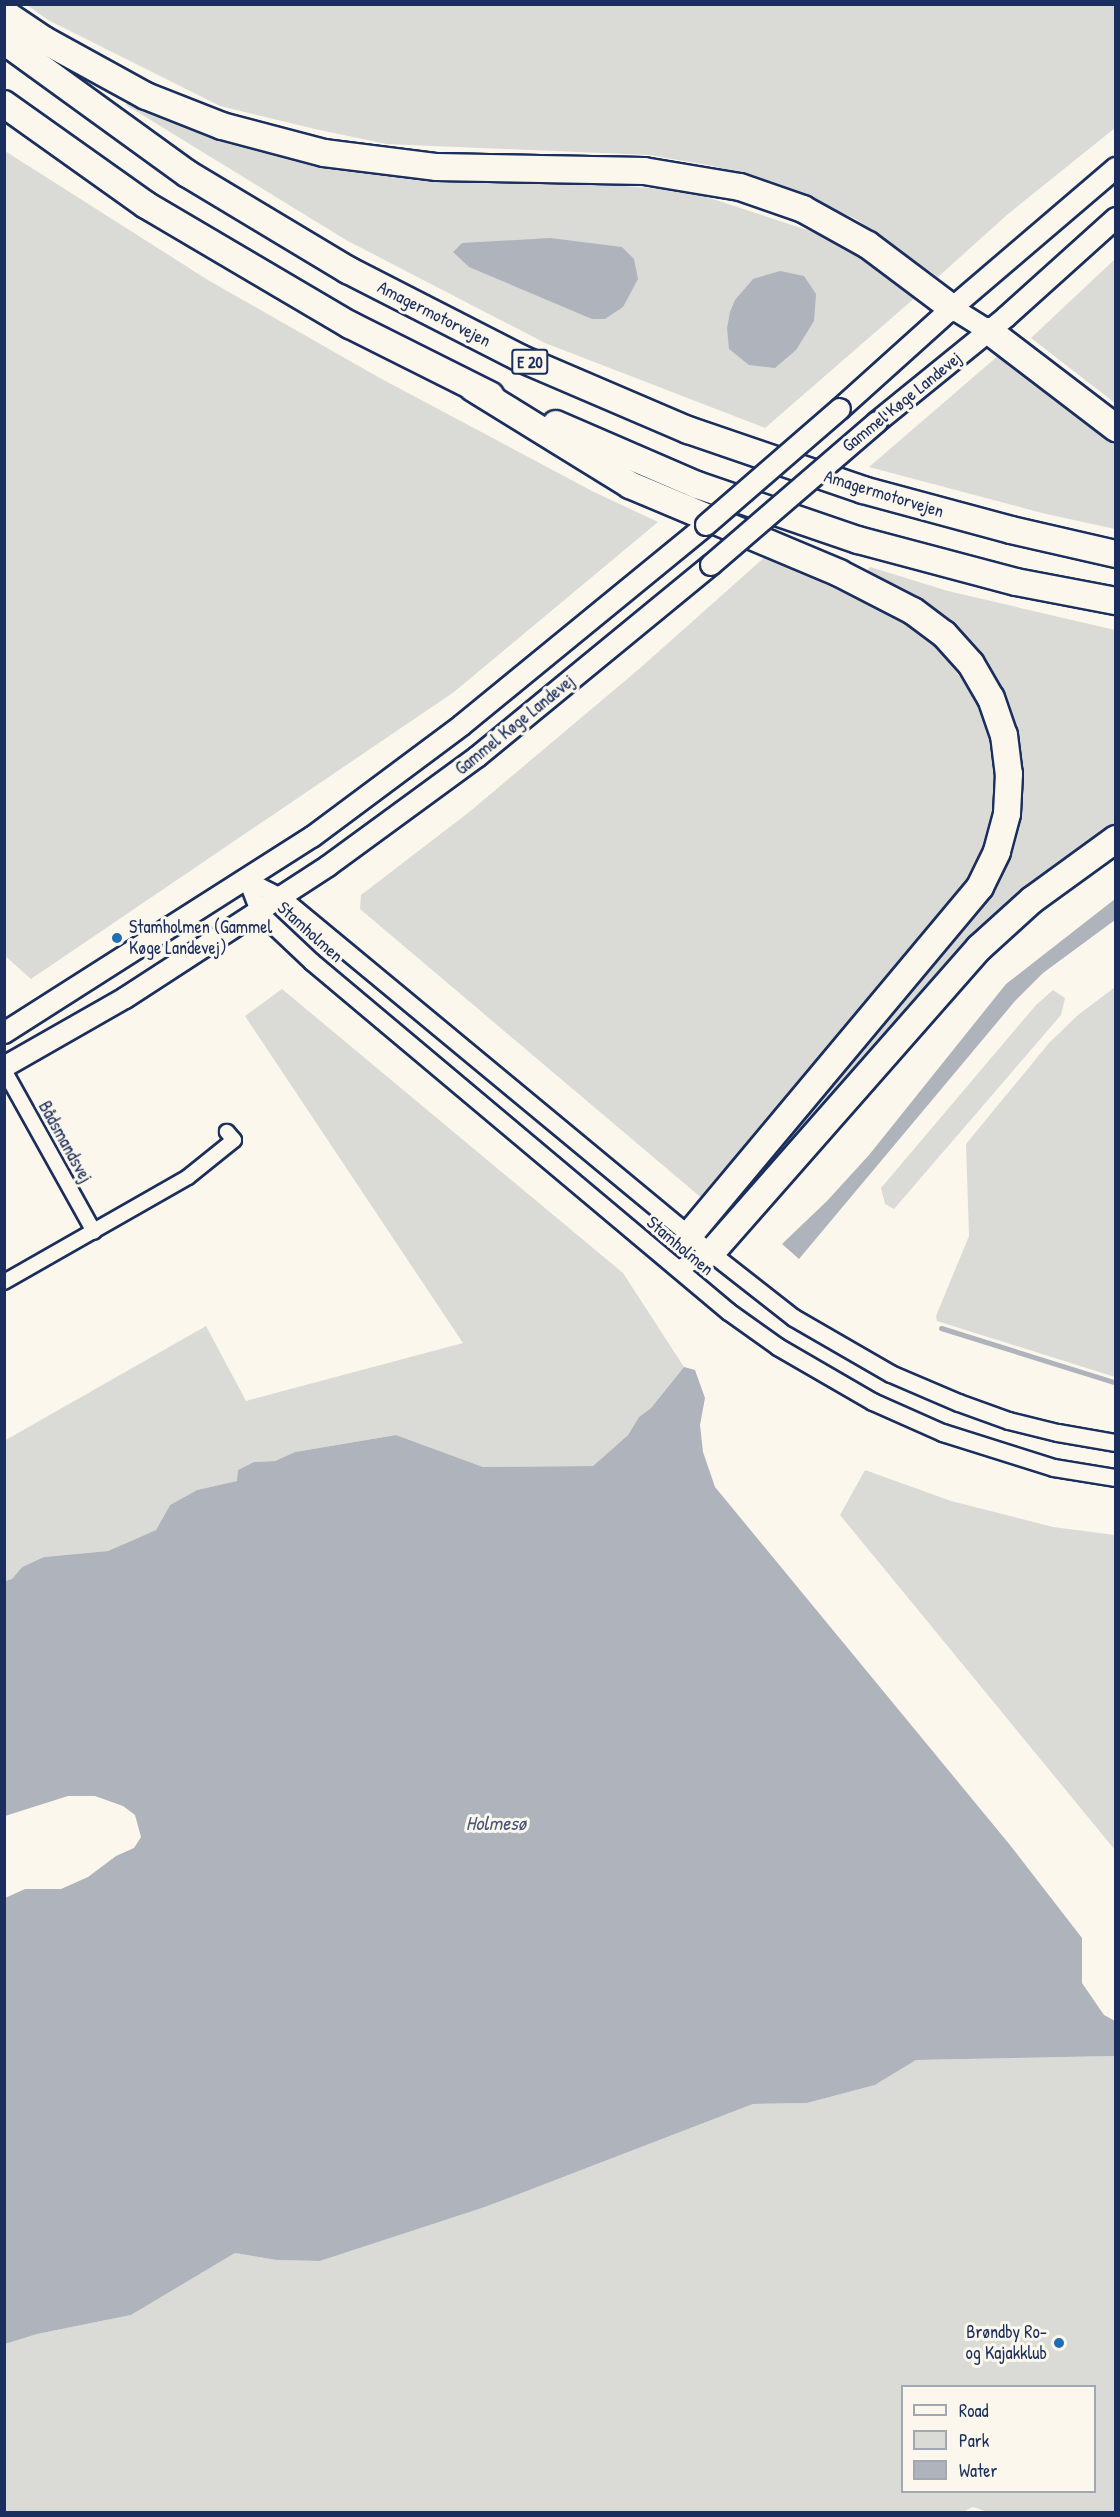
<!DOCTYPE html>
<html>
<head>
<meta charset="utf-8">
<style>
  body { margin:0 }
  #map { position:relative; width:1120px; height:2517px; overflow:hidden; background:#fbf7ec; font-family:"Patrick Hand",sans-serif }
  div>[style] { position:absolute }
  .green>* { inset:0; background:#dadad7 }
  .water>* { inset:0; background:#afb3bb }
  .stream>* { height:5px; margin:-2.5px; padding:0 2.5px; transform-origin:2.5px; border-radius:2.5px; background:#afb3bb }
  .roads { filter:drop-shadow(2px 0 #1b2f5e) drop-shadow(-2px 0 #1b2f5e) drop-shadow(0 2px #1b2f5e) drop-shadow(0 -2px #1b2f5e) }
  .minor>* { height:14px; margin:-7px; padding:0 7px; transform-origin:7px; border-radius:7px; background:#fbf7ec }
  .tertiary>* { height:16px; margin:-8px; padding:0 8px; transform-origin:8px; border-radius:8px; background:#fbf7ec }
  .secondary>* { height:20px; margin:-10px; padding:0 10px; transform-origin:10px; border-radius:10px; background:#fbf7ec }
  .motorway>* { height:26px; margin:-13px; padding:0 13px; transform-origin:13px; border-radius:13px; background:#fbf7ec }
  .bridges { filter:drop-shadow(2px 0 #1b2f5e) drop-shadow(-2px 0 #1b2f5e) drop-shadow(0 2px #1b2f5e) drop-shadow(0 -2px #1b2f5e) }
  .secondary-bridge>* { height:20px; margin:-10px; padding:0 10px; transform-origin:10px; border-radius:10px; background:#fbf7ec }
  .dots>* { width:16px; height:16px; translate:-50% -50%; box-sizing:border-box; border:3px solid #fbf7ec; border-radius:50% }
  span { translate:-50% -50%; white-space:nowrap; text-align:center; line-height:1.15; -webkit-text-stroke:6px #fbf7ec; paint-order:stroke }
  .shield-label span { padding:2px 4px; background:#fbf7ec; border:2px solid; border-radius:4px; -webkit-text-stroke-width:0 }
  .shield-label { font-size:16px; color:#1b2f5e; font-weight:700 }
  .street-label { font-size:18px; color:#1b2f5e }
  .poi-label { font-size:18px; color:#1b2f5e }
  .left { translate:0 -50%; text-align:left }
  .right { translate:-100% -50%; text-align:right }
  .water-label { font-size:20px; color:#47577a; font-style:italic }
  .frame { position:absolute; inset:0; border:6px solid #1b2f5e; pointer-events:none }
  .legend { position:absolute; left:901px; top:2385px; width:195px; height:108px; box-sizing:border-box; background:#fbf7ec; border:2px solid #a1a7b3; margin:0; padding:8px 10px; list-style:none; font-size:18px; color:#1b2f5e }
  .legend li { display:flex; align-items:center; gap:12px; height:30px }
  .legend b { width:30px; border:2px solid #a1a7b3 }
</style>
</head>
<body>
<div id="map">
  <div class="green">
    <div style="clip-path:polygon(27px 5px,1115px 5px,1115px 128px,1008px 214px,938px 277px,856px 219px,778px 184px,713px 166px,649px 155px,386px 144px,315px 129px,220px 106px,48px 20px)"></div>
    <div style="clip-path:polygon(131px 95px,290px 155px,397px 176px,534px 179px,688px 191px,832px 238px,897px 277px,917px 296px,765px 428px,545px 343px,346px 240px,126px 105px)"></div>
    <div style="clip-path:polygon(5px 151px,208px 280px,378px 377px,592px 491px,658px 522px,454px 692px,31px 979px,4px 955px)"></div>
    <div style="clip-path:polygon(1115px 259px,1115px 403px,1031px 338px)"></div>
    <div style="clip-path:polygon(999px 355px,1115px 439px,1115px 529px,1042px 513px,869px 467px)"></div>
    <div style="clip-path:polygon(766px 556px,905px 622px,942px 653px,972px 693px,992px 732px,1000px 778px,991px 832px,967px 888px,704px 1200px,360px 909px,361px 895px,468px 813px,639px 669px)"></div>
    <div style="clip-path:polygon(870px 567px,948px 591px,1115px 630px,1115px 823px,1027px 886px,976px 934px,727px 1222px,723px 1217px,983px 904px,1012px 847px,1023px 792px,1015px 737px,996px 683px,865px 574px)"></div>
    <div style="clip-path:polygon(1115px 987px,1115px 1377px,937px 1321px,936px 1316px,969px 1236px,966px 1144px,1049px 1043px,1078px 1015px)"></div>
    <div style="clip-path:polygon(282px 989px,623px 1273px,684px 1367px,651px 1408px,639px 1417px,628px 1435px,593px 1466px,483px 1467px,396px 1435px,295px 1452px,275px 1461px,255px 1462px,238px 1470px,238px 1481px,197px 1490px,170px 1505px,156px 1530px,108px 1551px,44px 1557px,22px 1567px,12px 1579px,5px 1581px,4px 1441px,206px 1326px,246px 1401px,463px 1343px,245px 1016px)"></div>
    <div style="clip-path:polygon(1053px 990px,1065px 998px,1061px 1015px,894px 1209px,885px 1204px,881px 1188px,1036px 1005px)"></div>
    <div style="clip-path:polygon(865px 1470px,951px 1501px,1053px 1527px,1115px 1535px,1115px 1850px,840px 1515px)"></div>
    <div style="clip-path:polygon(evenodd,1115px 2056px,1115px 2512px,988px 2512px,973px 2507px,963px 2512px,5px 2512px,5px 2344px,37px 2334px,131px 2315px,235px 2253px,277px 2260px,320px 2261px,485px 2207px,753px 2104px,807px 2103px,875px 2085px,916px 2060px,1115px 2056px,902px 2386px,1094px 2386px,1094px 2492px,902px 2492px,902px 2386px)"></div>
  </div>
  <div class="water">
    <div style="clip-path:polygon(550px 238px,622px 247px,634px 259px,638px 279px,623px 307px,605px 319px,592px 319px,469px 267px,453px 252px,462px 243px)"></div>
    <div style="clip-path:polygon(780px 271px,804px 276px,816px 294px,814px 321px,796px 350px,775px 368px,749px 365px,729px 349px,727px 328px,730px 312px,735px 300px,753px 279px)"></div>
    <div style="clip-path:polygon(1115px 899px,1115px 920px,1043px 973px,1015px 1001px,799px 1259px,782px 1244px,827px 1201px,869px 1155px,1006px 984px)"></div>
    <div style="clip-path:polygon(684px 1367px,695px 1370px,705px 1398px,700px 1425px,703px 1452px,715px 1487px,1010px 1845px,1082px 1938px,1082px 1983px,1104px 2015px,1115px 2021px,1115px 2056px,916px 2060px,875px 2085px,807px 2103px,753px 2104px,485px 2207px,320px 2261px,277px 2260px,235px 2253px,131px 2315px,37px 2334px,5px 2344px,5px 1898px,25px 1889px,61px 1889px,88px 1877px,116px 1856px,134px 1848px,141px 1837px,135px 1815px,123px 1806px,95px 1796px,68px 1796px,5px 1816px,5px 1581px,12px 1579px,22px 1567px,44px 1557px,108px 1551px,156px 1530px,170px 1505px,197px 1490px,237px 1481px,238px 1470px,254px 1462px,275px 1461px,295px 1452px,396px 1435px,483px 1467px,593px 1466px,628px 1435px,639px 1417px,651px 1408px)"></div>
  </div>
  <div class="stream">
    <div style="left:941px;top:1328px;width:183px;rotate:17.4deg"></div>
  </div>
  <div class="roads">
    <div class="minor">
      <div style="left:4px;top:1070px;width:185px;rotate:60.9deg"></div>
      <div style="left:4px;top:1282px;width:212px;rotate:-29.7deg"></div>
      <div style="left:188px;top:1177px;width:59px;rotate:-38.8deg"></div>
      <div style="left:234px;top:1140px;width:11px;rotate:-131deg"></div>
    </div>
    <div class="tertiary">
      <div style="left:247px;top:880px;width:34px;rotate:69deg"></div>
      <div style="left:259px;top:912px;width:73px;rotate:43.3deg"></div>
      <div style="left:312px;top:962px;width:544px;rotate:40.01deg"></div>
      <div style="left:729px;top:1312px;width:60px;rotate:35.5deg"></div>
      <div style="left:778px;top:1347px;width:110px;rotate:30.1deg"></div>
      <div style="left:873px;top:1402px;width:77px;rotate:23.9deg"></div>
      <div style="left:943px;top:1433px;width:116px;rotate:17.5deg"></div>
      <div style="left:1054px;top:1468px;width:63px;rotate:9.2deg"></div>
      <div style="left:247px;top:880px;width:38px;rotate:27deg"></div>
      <div style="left:281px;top:897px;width:558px;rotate:39.62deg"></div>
      <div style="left:711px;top:1253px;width:105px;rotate:38.1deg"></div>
      <div style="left:794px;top:1318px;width:112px;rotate:30deg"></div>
      <div style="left:891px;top:1374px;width:74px;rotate:23.1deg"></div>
      <div style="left:959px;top:1403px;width:53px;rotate:19.8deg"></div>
      <div style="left:1009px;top:1421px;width:50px;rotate:13.8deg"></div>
      <div style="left:1058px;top:1433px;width:59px;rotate:9.8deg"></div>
      <div style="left:678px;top:1269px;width:37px;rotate:-26deg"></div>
    </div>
    <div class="secondary">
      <div style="left:952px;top:308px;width:44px;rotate:31.9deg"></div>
      <div style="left:840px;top:409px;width:151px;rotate:-42deg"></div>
      <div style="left:952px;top:308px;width:216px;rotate:-40.5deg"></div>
      <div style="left:877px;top:422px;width:166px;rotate:-39.1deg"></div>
      <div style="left:1006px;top:317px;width:148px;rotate:-42deg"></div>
      <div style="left:4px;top:1033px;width:365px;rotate:-32.5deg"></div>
      <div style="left:312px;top:837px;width:187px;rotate:-36.7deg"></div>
      <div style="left:462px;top:725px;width:315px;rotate:-39.3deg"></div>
      <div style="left:4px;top:1067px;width:139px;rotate:-29.7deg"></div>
      <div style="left:125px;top:998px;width:242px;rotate:-33deg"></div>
      <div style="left:328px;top:866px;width:185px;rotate:-36.2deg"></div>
      <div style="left:477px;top:757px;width:303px;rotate:-39.4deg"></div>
    </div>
    <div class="motorway">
      <div style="left:4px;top:13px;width:48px;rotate:34deg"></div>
      <div style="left:44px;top:40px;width:116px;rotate:28.8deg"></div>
      <div style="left:146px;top:96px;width:82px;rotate:21.5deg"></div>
      <div style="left:222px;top:126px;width:106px;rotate:14.8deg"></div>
      <div style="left:324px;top:153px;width:114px;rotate:7.1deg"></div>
      <div style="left:437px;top:167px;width:207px;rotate:1.1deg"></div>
      <div style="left:644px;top:171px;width:97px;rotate:9.5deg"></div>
      <div style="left:740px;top:187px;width:67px;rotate:19.2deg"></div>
      <div style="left:803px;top:209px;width:74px;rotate:29deg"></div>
      <div style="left:868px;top:245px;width:105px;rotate:36.9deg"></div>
      <div style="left:4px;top:41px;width:227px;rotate:35.9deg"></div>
      <div style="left:188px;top:174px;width:187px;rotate:31deg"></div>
      <div style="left:348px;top:270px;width:195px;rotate:27.1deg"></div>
      <div style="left:522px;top:359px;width:181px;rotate:23.2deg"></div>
      <div style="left:688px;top:430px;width:185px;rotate:18.9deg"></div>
      <div style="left:863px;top:490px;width:153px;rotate:15.1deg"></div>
      <div style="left:1011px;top:530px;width:108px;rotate:12.9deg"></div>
      <div style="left:4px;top:104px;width:174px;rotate:35.4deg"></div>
      <div style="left:146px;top:205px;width:237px;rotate:30.5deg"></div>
      <div style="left:350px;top:325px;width:157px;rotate:26.6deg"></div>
      <div style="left:989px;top:331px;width:160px;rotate:37.4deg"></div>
      <div style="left:473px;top:388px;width:185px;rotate:31.7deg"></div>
      <div style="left:630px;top:485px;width:227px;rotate:22.8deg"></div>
      <div style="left:839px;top:573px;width:83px;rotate:27.2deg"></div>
      <div style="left:913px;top:611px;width:39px;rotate:37deg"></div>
      <div style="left:944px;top:634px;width:40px;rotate:48deg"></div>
      <div style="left:971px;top:664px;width:39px;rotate:60deg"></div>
      <div style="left:991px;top:698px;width:39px;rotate:71deg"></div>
      <div style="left:1004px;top:735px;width:39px;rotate:83deg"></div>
      <div style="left:1009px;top:774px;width:40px;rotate:92.9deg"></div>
      <div style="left:1007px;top:814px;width:39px;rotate:105deg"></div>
      <div style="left:997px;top:852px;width:39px;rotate:116deg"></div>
      <div style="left:980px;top:887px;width:454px;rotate:129.9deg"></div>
      <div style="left:556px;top:424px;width:154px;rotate:23.4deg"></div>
      <div style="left:697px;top:485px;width:170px;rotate:18.9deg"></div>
      <div style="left:858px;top:540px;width:163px;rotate:14.9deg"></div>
      <div style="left:1016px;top:582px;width:102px;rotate:10.8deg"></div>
      <div style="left:711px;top:1253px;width:406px;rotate:-48.7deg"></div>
      <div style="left:979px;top:948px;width:72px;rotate:-42.2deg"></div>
      <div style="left:1032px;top:900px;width:104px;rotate:-36deg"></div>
    </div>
  </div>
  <div class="bridges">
    <div class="secondary-bridge">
      <div style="left:706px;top:525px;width:177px;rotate:-40.9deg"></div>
      <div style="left:711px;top:565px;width:219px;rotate:-40.7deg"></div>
    </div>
  </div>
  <div class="dots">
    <div style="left:117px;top:938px;background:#1f6fb2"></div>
    <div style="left:1059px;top:2343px;background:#1f6fb2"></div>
  </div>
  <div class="shield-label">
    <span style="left:530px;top:362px">E 20</span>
  </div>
  <div class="street-label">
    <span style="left:434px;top:314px;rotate:27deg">Amagermotorvejen</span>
    <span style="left:902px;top:402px;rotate:-39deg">Gammel Køge Landevej</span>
    <span style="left:884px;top:494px;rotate:17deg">Amagermotorvejen</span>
    <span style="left:515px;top:725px;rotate:-39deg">Gammel Køge Landevej</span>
    <span style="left:310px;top:932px;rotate:42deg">Stamholmen</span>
    <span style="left:65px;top:1142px;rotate:61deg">Bådsmandsvej</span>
    <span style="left:680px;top:1246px;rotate:40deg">Stamholmen</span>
  </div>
  <div class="poi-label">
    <span class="left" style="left:129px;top:938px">Stamholmen (Gammel<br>Køge Landevej)</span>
    <span class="right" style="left:1047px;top:2343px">Brøndby Ro-<br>og Kajakklub</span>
  </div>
  <div class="water-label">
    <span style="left:496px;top:1822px">Holmesø</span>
  </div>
  <div class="frame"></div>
  <ul class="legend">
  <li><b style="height:8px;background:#fbf7ec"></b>Road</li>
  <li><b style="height:16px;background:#dadad7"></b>Park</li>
  <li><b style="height:16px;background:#afb3bb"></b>Water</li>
  </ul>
</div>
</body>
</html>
